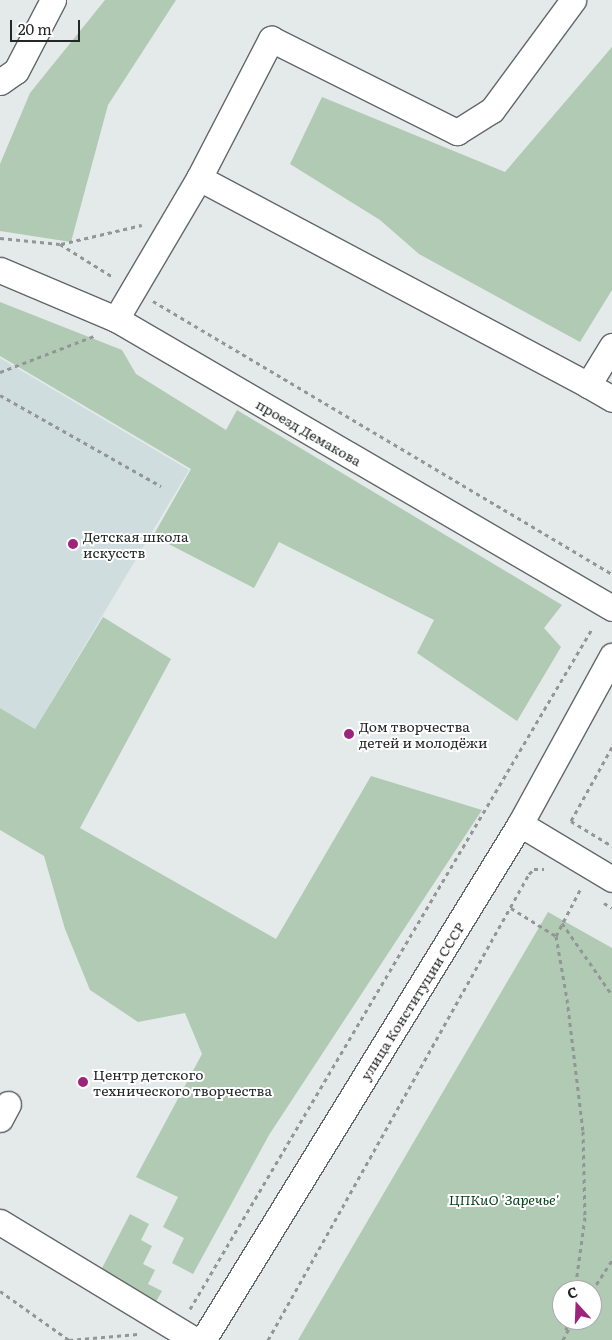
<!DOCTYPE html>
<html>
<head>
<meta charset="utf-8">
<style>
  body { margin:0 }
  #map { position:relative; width:612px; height:1340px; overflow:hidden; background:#e4e9e9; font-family:Literata,serif }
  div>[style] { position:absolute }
  .built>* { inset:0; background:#d0ddde }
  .green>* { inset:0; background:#b0cab4 }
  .path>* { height:3px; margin-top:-1.5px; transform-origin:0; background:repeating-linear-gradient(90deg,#929696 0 4px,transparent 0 8px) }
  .roads { filter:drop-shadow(1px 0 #646868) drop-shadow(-1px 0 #646868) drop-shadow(0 1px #646868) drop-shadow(0 -1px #646868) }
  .minor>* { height:25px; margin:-12.5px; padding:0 12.5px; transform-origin:12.5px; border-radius:12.5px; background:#fff }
  .dots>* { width:14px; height:14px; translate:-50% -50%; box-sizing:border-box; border:2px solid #fff; border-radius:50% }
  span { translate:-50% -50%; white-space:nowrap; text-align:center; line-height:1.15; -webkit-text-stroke:4px #fff; paint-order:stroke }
  .street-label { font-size:14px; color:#252727 }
  .poi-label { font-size:14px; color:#252727 }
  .left { translate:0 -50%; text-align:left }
  .park-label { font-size:14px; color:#003e15; font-style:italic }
  .north { position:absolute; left:552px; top:1280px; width:50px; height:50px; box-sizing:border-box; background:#fff; border:1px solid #a8a9a9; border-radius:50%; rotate:340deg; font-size:14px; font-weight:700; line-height:20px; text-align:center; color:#252727 }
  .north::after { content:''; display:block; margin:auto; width:18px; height:22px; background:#9e247b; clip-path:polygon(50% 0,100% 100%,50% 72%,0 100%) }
  .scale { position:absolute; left:10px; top:20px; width:70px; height:22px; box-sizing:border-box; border:2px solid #252727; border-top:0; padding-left:6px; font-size:15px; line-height:18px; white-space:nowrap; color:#252727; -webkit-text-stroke:4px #fff; paint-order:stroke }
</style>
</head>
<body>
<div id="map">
  <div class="built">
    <div style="clip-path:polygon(0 358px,189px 470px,35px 729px,0 708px)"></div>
  </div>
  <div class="green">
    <div style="clip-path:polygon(105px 0,176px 0,108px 105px,71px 242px,0 231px,0 164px,30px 93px)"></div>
    <div style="clip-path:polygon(612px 47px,612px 290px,580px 342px,419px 254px,380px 220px,290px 164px,322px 97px,505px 172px)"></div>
    <div style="clip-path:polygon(0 302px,122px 350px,136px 374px,226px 430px,237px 410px,562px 605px,544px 628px,561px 647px,517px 721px,417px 653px,434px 620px,279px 542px,254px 588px,153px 536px,191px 469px,0 356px)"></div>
    <div style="clip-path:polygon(103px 617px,171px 659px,80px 828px,276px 939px,371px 776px,482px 810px,269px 1135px,193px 1274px,172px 1263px,184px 1238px,163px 1227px,178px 1197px,136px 1177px,202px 1054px,185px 1013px,138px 1022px,90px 990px,65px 929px,44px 856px,0 830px,0 708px,35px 729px)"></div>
    <div style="clip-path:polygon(evenodd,548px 912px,612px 948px,612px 1340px,298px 1340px,548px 912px,562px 1290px,592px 1290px,592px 1320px,562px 1320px,562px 1290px)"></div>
    <div style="clip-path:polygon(130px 1214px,149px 1224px,141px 1240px,152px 1246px,143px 1264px,155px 1270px,148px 1284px,162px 1291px,154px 1305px,98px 1276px)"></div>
  </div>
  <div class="path">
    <div style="left:0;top:238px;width:60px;rotate:5.7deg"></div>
    <div style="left:60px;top:244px;width:62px;rotate:31.9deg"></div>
    <div style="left:61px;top:244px;width:83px;rotate:-13.2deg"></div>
    <div style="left:153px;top:301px;width:534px;rotate:30.74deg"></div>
    <div style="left:0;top:372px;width:101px;rotate:-21deg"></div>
    <div style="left:0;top:395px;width:185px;rotate:29.5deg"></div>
    <div style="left:612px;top:747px;width:85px;rotate:119deg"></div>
    <div style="left:571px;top:821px;width:48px;rotate:31.4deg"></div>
    <div style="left:604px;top:903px;width:9px;rotate:32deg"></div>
    <div style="left:511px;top:908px;width:53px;rotate:31.9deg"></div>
    <div style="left:556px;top:936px;width:64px;rotate:80.1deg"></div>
    <div style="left:567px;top:999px;width:133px;rotate:83.1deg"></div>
    <div style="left:583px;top:1131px;width:86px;rotate:88.7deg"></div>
    <div style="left:585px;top:1217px;width:74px;rotate:97.8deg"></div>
    <div style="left:562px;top:923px;width:88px;rotate:55.2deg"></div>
    <div style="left:556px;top:936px;width:54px;rotate:-62.5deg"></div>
    <div style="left:0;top:1291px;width:85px;rotate:35.4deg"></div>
    <div style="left:592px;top:1291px;width:37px;rotate:-57deg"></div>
    <div style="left:190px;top:1309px;width:792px;rotate:-59.42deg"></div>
    <div style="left:566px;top:1330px;width:10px;rotate:-79deg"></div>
    <div style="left:69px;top:1340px;width:69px;rotate:-5deg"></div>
    <div style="left:268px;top:1340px;width:534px;rotate:-60.75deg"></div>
    <div style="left:529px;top:874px;width:7px;rotate:-45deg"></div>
    <div style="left:534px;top:869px;width:10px"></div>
    <div style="left:563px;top:1340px;width:22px;rotate:-63deg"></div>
  </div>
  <div class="roads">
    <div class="minor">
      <div style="left:0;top:82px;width:19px;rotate:-35deg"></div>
      <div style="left:16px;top:71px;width:80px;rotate:-62.5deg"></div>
      <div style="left:199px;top:178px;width:441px;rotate:28deg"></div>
      <div style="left:588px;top:385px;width:46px;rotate:-58.4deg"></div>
      <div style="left:0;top:270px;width:126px;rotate:22.9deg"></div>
      <div style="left:116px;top:319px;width:574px;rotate:30.23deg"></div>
      <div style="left:116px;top:319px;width:164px;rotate:-59.5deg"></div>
      <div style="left:199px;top:178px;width:157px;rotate:-62.6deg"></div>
      <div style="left:271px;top:39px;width:208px;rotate:26.6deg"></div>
      <div style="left:457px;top:132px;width:41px;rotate:-32.2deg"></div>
      <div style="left:492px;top:110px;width:137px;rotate:-53.6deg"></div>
      <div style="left:588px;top:385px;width:28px;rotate:30deg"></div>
      <div style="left:520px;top:824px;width:107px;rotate:30.9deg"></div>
      <div style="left:0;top:1119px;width:17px;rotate:-62deg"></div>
      <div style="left:0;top:1222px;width:228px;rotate:31.2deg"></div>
      <div style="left:203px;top:1340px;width:606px;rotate:-58.44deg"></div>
      <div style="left:520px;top:824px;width:192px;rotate:-61.3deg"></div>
    </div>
  </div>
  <div class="dots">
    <div style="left:73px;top:544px;background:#9e247b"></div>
    <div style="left:349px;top:734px;background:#9e247b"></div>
    <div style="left:83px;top:1082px;background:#9e247b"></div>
  </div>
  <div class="street-label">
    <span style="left:309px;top:432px;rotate:30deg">проезд Демакова</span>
    <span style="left:412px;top:1001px;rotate:-58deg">улица Конституции СССР</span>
  </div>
  <div class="poi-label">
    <span class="left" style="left:83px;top:544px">Детская школа<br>искусств</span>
    <span class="left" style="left:359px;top:734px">Дом творчества<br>детей и молодёжи</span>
    <span class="left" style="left:93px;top:1082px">Центр детского<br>технического творчества</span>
  </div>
  <div class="park-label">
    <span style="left:504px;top:1199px">ЦПКиО 'Заречье'</span>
  </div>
  <div class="north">С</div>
  <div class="scale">20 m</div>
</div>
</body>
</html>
